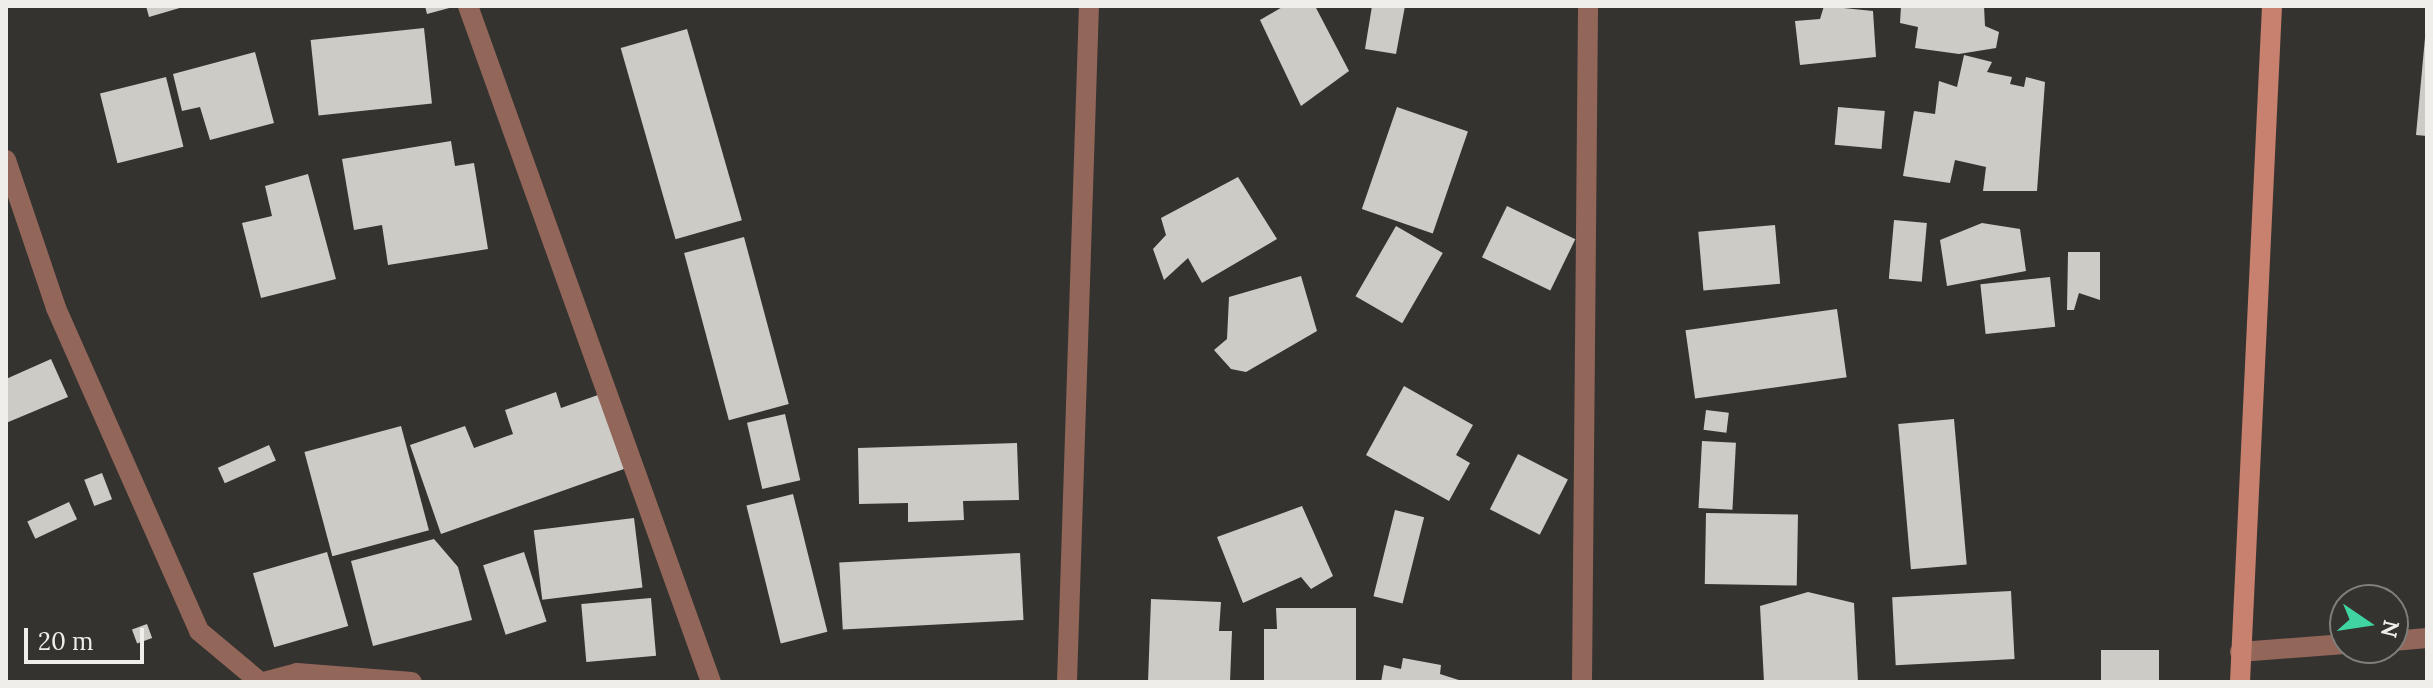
<!DOCTYPE html>
<html>
<head>
<meta charset="utf-8">
<style>
  body { margin:0 }
  #map { position:relative; width:2433px; height:688px; overflow:hidden; background:#35332f; font-family:Lora,serif }
  div>[style] { position:absolute }
  .building>* { inset:0; background:#cdcbc5; transform-origin:0 0 }
  .minor>* { height:20px; margin:-10px; padding:0 10px; transform-origin:10px; border-radius:10px; background:#93665a }
  .secondary>* { height:20px; margin:-10px; padding:0 10px; transform-origin:10px; border-radius:10px; background:#c8816e }
  span { translate:-50% -50%; white-space:nowrap; text-align:center; line-height:1.15; -webkit-text-stroke:8px #35332f; paint-order:stroke }
  .frame { position:absolute; inset:0; border:8px solid #efeeeb; pointer-events:none }
  .north { position:absolute; left:2329px; top:584px; width:80px; height:80px; box-sizing:border-box; background:#35332f; border:2px solid #7f7e7a; border-radius:50%; rotate:103deg; font-size:22px; font-weight:700; line-height:32px; text-align:center; color:#efeeeb }
  .north::after { content:''; display:block; margin:auto; width:28px; height:36px; background:#3fd4a2; clip-path:polygon(50% 0,100% 100%,50% 72%,0 100%) }
  .scale { position:absolute; left:24px; top:628px; width:120px; height:36px; box-sizing:border-box; border:4px solid #efeeeb; border-top:0; padding-left:10px; font-size:24px; line-height:28px; white-space:nowrap; color:#efeeeb; -webkit-text-stroke:6px #35332f; paint-order:stroke }
</style>
</head>
<body>
<div id="map">
  <div class="building">
    <div style="clip-path:polygon(146px 6px,183px 6px,183px 7px,149px 17px)"></div>
    <div style="clip-path:polygon(425px 6px,453px 6px,453px 7px,427px 14px)"></div>
    <div style="clip-path:polygon(1284px 6px,1315px 6px,1349px 71px,1301px 106px,1260px 20px)"></div>
    <div style="clip-path:polygon(1372px 6px,1405px 6px,1396px 54px,1365px 49px)"></div>
    <div style="clip-path:polygon(1824px 6px,1873px 11px,1876px 57px,1800px 65px,1795px 21px,1820px 19px)"></div>
    <div style="clip-path:polygon(1901px 6px,1984px 6px,1985px 26px,1999px 32px,1996px 48px,1959px 54px,1915px 48px,1918px 27px,1900px 23px)"></div>
    <div style="left:424px;top:28px;width:76px;height:114px;rotate:84deg"></div>
    <div style="left:687px;top:29px;width:199px;height:69px;rotate:74deg"></div>
    <div style="clip-path:polygon(2425px 38px,2427px 38px,2427px 136px,2416px 135px)"></div>
    <div style="clip-path:polygon(255px 52px,274px 123px,210px 140px,200px 107px,182px 111px,173px 74px)"></div>
    <div style="clip-path:polygon(1964px 55px,1992px 62px,1987px 72px,2012px 77px,2010px 84px,2024px 87px,2026px 77px,2045px 82px,2037px 191px,1983px 191px,1986px 167px,1955px 160px,1950px 183px,1903px 176px,1914px 111px,1935px 114px,1939px 81px,1957px 87px)"></div>
    <div style="left:166px;top:77px;width:72px;height:68px;rotate:76deg"></div>
    <div style="left:1397px;top:107px;width:75px;height:108px;rotate:19deg"></div>
    <div style="left:1838px;top:107px;width:47px;height:38px;rotate:5deg"></div>
    <div style="clip-path:polygon(451px 141px,455px 166px,474px 163px,488px 249px,388px 265px,382px 225px,354px 230px,342px 159px)"></div>
    <div style="clip-path:polygon(308px 174px,336px 279px,261px 298px,242px 223px,272px 216px,265px 186px)"></div>
    <div style="clip-path:polygon(1238px 177px,1277px 239px,1202px 283px,1188px 258px,1164px 280px,1153px 249px,1166px 235px,1161px 218px)"></div>
    <div style="left:1507px;top:206px;width:76px;height:57px;rotate:26deg"></div>
    <div style="left:1894px;top:220px;width:33px;height:59px;rotate:5deg"></div>
    <div style="clip-path:polygon(1982px 223px,2020px 229px,2026px 271px,1947px 286px,1940px 240px)"></div>
    <div style="left:1775px;top:225px;width:59px;height:77px;rotate:85deg"></div>
    <div style="left:1396px;top:226px;width:54px;height:81px;rotate:30deg"></div>
    <div style="left:744px;top:237px;width:173px;height:62px;rotate:75deg"></div>
    <div style="clip-path:polygon(2068px 252px,2100px 252px,2100px 300px,2079px 293px,2074px 310px,2067px 310px)"></div>
    <div style="clip-path:polygon(1301px 276px,1317px 331px,1246px 372px,1231px 369px,1214px 350px,1227px 339px,1229px 297px)"></div>
    <div style="left:2050px;top:277px;width:50px;height:70px;rotate:84deg"></div>
    <div style="left:1837px;top:309px;width:69px;height:153px;rotate:82deg"></div>
    <div style="clip-path:polygon(51px 359px,68px 397px,6px 423px,6px 379px)"></div>
    <div style="clip-path:polygon(1404px 386px,1473px 425px,1456px 455px,1470px 463px,1449px 501px,1366px 455px)"></div>
    <div style="clip-path:polygon(556px 392px,561px 408px,598px 395px,624px 469px,441px 534px,410px 445px,465px 426px,474px 448px,513px 434px,505px 410px)"></div>
    <div style="left:1706px;top:410px;width:23px;height:20px;rotate:7deg"></div>
    <div style="left:785px;top:414px;width:68px;height:39px;rotate:77deg"></div>
    <div style="left:1954px;top:419px;width:146px;height:56px;rotate:85deg"></div>
    <div style="left:401px;top:426px;width:108px;height:100px;rotate:75deg"></div>
    <div style="left:1702px;top:441px;width:34px;height:67px;rotate:3deg"></div>
    <div style="clip-path:polygon(1017px 443px,1019px 500px,963px 501px,964px 520px,908px 522px,908px 503px,859px 504px,858px 448px)"></div>
    <div style="left:269px;top:445px;width:17px;height:56px;rotate:66deg"></div>
    <div style="left:1518px;top:454px;width:56px;height:62px;rotate:27deg"></div>
    <div style="left:102px;top:473px;width:28px;height:19px;rotate:69deg"></div>
    <div style="left:793px;top:494px;width:142px;height:48px;rotate:76deg"></div>
    <div style="left:69px;top:502px;width:19px;height:46px;rotate:65deg"></div>
    <div style="clip-path:polygon(1302px 506px,1333px 576px,1311px 589px,1301px 577px,1243px 603px,1217px 537px)"></div>
    <div style="left:1395px;top:510px;width:30px;height:89px;rotate:14deg"></div>
    <div style="left:1706px;top:513px;width:92px;height:71px;rotate:1deg"></div>
    <div style="left:634px;top:518px;width:70px;height:101px;rotate:83deg"></div>
    <div style="clip-path:polygon(434px 539px,458px 567px,472px 620px,373px 646px,351px 561px)"></div>
    <div style="left:327px;top:552px;width:77px;height:77px;rotate:74deg"></div>
    <div style="left:524px;top:552px;width:73px;height:43px;rotate:72deg"></div>
    <div style="left:1020px;top:553px;width:67px;height:181px;rotate:87deg"></div>
    <div style="left:2011px;top:591px;width:68px;height:119px;rotate:87deg"></div>
    <div style="clip-path:polygon(1808px 592px,1854px 603px,1858px 682px,1764px 682px,1760px 606px)"></div>
    <div style="left:651px;top:598px;width:58px;height:70px;rotate:85deg"></div>
    <div style="clip-path:polygon(1151px 599px,1221px 602px,1219px 631px,1232px 631px,1230px 682px,1148px 682px)"></div>
    <div style="clip-path:polygon(1276px 608px,1356px 608px,1356px 682px,1264px 682px,1264px 629px,1277px 629px)"></div>
    <div style="left:147px;top:624px;width:15px;height:16px;rotate:70deg"></div>
    <div style="left:2159px;top:650px;width:32px;height:58px;rotate:90deg"></div>
    <div style="clip-path:polygon(1403px 658px,1441px 665px,1440px 674px,1465px 682px,1381px 682px,1384px 665px,1401px 669px)"></div>
  </div>
  <div class="minor">
    <div style="left:468px;top:6px;width:718px;rotate:70.23deg"></div>
    <div style="left:6px;top:160px;width:156px;rotate:71.3deg"></div>
    <div style="left:56px;top:308px;width:353px;rotate:66.1deg"></div>
    <div style="left:199px;top:631px;width:80px;rotate:39.9deg"></div>
    <div style="left:2393px;top:641px;width:34px;rotate:-5deg"></div>
    <div style="left:2240px;top:652px;width:105px;rotate:-4.4deg"></div>
    <div style="left:264px;top:682px;width:34px;rotate:-15deg"></div>
    <div style="left:297px;top:673px;width:115px;rotate:4.5deg"></div>
    <div style="left:1067px;top:682px;width:676px;rotate:-88.14deg"></div>
    <div style="left:1582px;top:682px;width:676px;rotate:-89.49deg"></div>
  </div>
  <div class="secondary">
    <div style="left:2240px;top:682px;width:677px;rotate:-87.29deg"></div>
  </div>
  <div class="frame"></div>
  <div class="north">N</div>
  <div class="scale">20 m</div>
</div>
</body>
</html>
